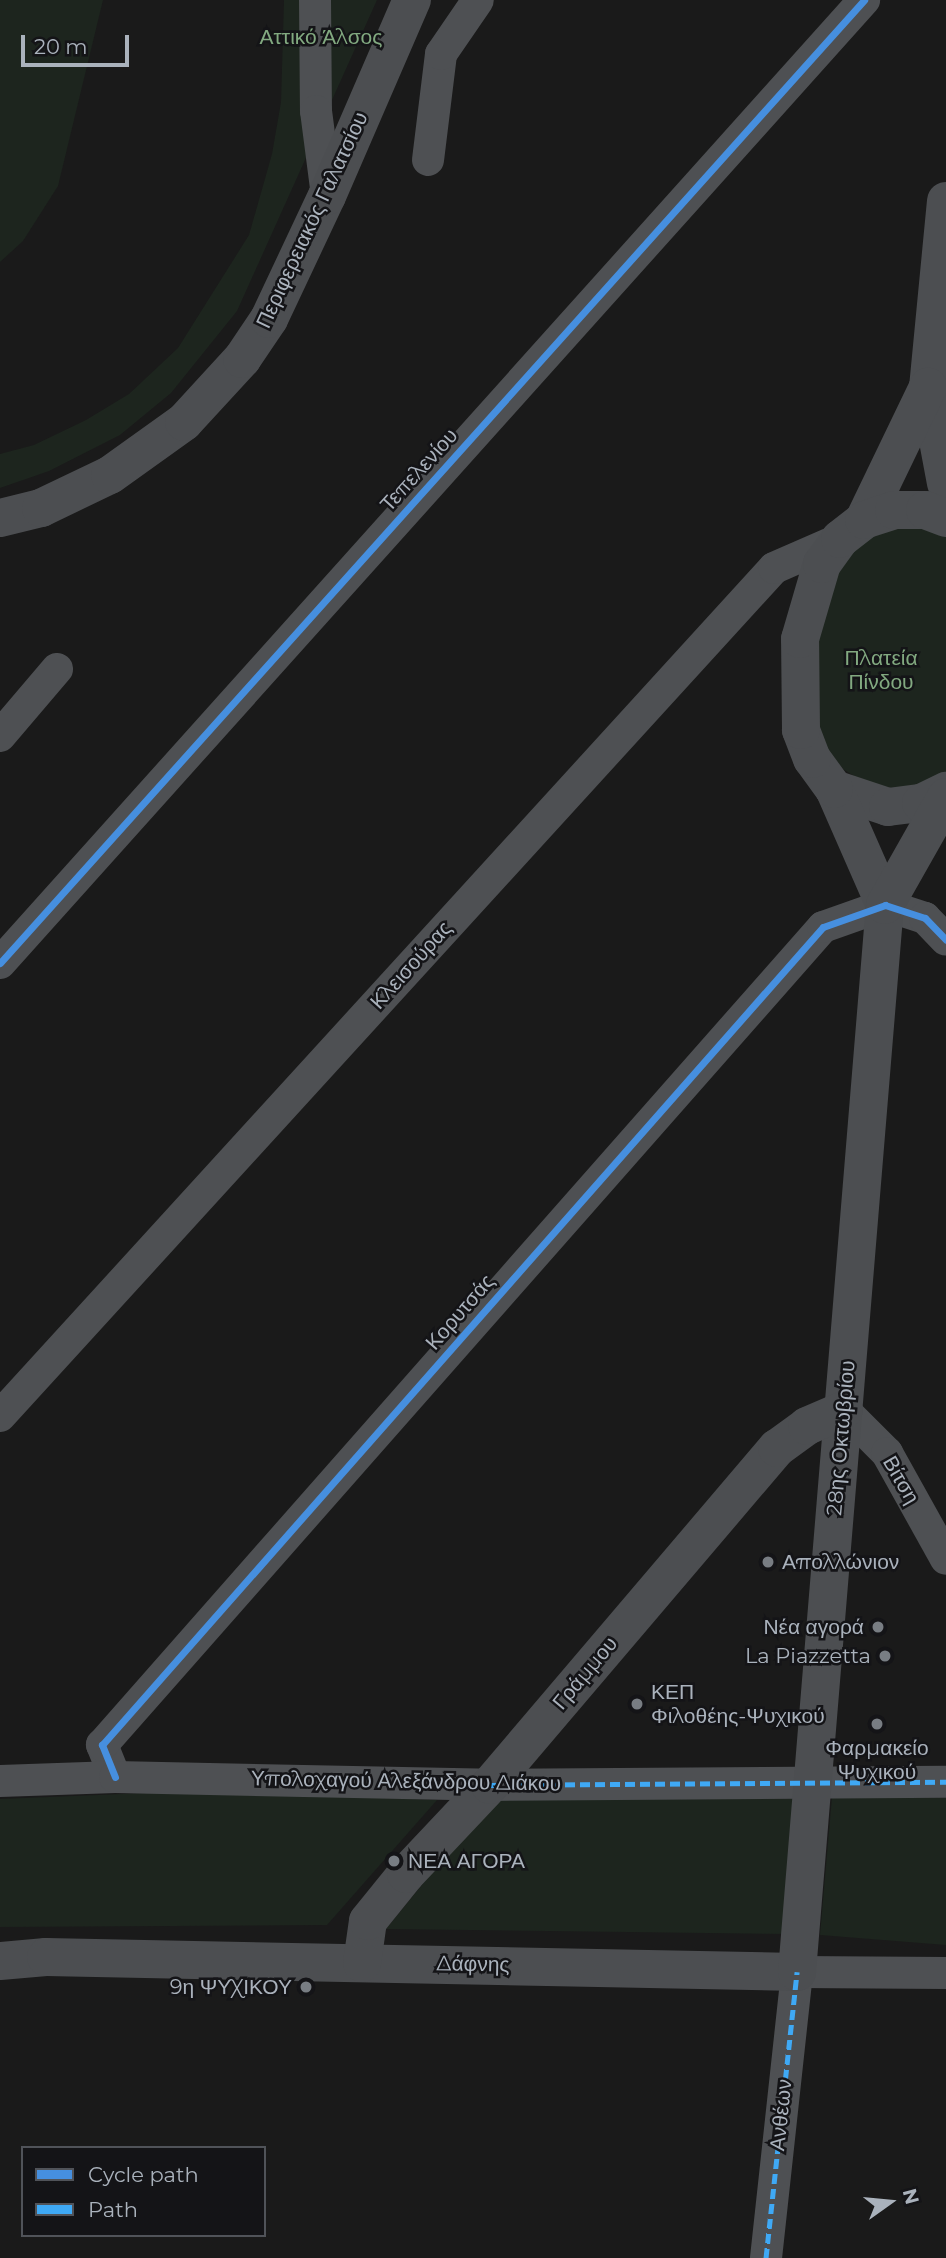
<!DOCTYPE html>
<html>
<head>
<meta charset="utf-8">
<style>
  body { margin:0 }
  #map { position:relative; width:946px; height:2258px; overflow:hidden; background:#1a1a1a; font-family:Montserrat,sans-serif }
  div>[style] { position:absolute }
  .green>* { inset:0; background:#1d251e }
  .street>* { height:32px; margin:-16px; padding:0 16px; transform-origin:16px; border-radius:16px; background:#4e5053 }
  .secondary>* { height:38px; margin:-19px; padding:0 19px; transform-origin:19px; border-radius:19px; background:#4c4e51 }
  .quiet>* { height:5px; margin-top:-2.5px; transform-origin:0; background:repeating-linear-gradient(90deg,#3fa9f5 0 10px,transparent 0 15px) }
  .cycleway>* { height:7px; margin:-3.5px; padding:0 3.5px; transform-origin:3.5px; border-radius:3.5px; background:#468fdf }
  .dots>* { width:19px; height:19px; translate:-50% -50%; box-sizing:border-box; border:4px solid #141417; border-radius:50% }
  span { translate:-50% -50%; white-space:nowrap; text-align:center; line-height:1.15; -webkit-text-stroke:5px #141417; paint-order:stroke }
  .park-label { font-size:21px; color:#82a980 }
  .street-label { font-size:21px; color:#aab2bc }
  .poi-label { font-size:21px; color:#aab2bc }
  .left { translate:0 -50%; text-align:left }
  .right { translate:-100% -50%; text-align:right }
  .legend { position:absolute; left:21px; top:2146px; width:245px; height:91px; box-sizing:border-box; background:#141417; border:2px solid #505359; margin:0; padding:9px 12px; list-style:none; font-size:21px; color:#aab2bc }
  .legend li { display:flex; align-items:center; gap:14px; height:35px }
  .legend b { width:35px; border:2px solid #505359 }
  .north { position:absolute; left:855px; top:2167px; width:70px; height:70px; -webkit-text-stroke:5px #141417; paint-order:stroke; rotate:75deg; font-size:19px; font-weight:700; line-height:28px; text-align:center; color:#aab2bc }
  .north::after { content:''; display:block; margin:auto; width:24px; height:32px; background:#aab2bc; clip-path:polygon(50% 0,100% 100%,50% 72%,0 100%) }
  .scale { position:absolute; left:21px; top:35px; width:108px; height:32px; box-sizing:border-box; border:4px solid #aab2bc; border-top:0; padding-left:9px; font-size:21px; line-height:24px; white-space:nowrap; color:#aab2bc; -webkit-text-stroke:5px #141417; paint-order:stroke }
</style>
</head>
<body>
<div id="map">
  <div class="green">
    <div style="clip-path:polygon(0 0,103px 0,58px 186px,23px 241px,0 262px)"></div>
    <div style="clip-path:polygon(284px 0,377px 0,237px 311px,171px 393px,120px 435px,49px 471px,0 488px,0 454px,34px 445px,86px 420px,129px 394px,178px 348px,249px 235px,272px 154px,281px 102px)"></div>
    <div style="clip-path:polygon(899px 524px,946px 532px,946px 773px,915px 788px,890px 790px,865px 783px,843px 769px,827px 749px,818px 724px,816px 642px,838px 569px,853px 547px)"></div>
    <div style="clip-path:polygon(196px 1791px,437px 1800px,327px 1925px,0 1927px,0 1799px)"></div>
    <div style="clip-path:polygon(832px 1797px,946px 1798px,946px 1945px,820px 1935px)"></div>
    <div style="clip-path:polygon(493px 1798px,797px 1799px,786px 1934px,386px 1929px)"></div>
  </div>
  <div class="street">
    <div style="left:315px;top:0;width:111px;rotate:89.5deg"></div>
    <div style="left:316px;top:111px;width:86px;rotate:82.6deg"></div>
    <div style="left:428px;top:160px;width:107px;rotate:-83deg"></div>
    <div style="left:441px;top:54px;width:65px;rotate:-55.6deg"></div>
    <div style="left:0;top:736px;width:88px;rotate:-49.6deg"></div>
    <div style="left:0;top:963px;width:1294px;rotate:-48.1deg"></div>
    <div style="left:844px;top:1410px;width:61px;rotate:45deg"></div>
    <div style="left:887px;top:1453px;width:121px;rotate:60.9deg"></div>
    <div style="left:0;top:1416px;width:1148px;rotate:-47.61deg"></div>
    <div style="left:774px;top:568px;width:72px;rotate:-23.7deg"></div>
    <div style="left:115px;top:1777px;width:35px;rotate:-112deg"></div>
    <div style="left:102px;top:1745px;width:1090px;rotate:-48.61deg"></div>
    <div style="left:823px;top:927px;width:66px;rotate:-19.5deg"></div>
    <div style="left:885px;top:905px;width:42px;rotate:18deg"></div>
    <div style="left:925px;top:918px;width:30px;rotate:46deg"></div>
    <div style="left:0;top:1781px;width:115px;rotate:-2deg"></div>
    <div style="left:115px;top:1777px;width:375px;rotate:1.2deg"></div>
    <div style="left:490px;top:1785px;width:456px;rotate:-0.4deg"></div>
    <div style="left:766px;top:2258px;width:288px;rotate:-83.8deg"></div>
    <div style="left:797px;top:1972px;width:149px;rotate:0.4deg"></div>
  </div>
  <div class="secondary">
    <div style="left:946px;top:201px;width:187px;rotate:95.5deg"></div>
    <div style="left:928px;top:387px;width:98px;rotate:79.4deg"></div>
    <div style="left:0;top:518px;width:42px;rotate:-13.7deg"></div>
    <div style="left:41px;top:508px;width:76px;rotate:-25.6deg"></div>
    <div style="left:110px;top:475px;width:91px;rotate:-35.6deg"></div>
    <div style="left:184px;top:422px;width:86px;rotate:-47.4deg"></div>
    <div style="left:242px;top:359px;width:48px;rotate:-56deg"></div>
    <div style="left:269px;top:319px;width:136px;rotate:-64.8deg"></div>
    <div style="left:327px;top:196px;width:214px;rotate:-66.6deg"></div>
    <div style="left:864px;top:520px;width:148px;rotate:-64.3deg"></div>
    <div style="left:834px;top:789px;width:57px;rotate:18.4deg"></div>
    <div style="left:888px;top:807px;width:33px;rotate:-7deg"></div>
    <div style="left:921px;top:803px;width:28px;rotate:-26deg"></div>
    <div style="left:885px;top:905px;width:127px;rotate:-113.7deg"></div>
    <div style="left:834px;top:789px;width:37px;rotate:-126deg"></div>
    <div style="left:812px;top:759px;width:31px;rotate:-111deg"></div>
    <div style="left:801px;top:730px;width:91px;rotate:-90.6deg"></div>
    <div style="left:800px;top:639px;width:78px;rotate:-73.7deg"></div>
    <div style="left:822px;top:564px;width:31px;rotate:-54deg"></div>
    <div style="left:840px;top:539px;width:31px;rotate:-38deg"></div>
    <div style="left:864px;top:520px;width:32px;rotate:-18deg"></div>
    <div style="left:894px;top:510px;width:31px"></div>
    <div style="left:925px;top:510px;width:22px;rotate:21deg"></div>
    <div style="left:0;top:1961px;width:46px;rotate:-5deg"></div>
    <div style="left:46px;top:1957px;width:751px;rotate:1.14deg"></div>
    <div style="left:797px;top:1972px;width:1071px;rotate:-85.29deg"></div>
    <div style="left:885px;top:905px;width:124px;rotate:-60.5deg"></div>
    <div style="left:362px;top:1963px;width:42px;rotate:-81.9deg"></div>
    <div style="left:368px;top:1921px;width:60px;rotate:-51deg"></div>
    <div style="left:406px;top:1874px;width:122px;rotate:-46.7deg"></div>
    <div style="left:490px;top:1785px;width:443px;rotate:-49.6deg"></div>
    <div style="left:777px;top:1448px;width:37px;rotate:-36deg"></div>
    <div style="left:807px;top:1426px;width:40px;rotate:-23.4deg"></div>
  </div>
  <div class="quiet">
    <div style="left:490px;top:1785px;width:456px;rotate:-0.4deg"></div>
    <div style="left:766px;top:2258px;width:288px;rotate:-83.8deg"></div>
  </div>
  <div class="cycleway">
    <div style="left:0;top:963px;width:1294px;rotate:-48.1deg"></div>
    <div style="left:115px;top:1777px;width:35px;rotate:-112deg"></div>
    <div style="left:102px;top:1745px;width:1090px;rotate:-48.61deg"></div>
    <div style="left:823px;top:927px;width:66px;rotate:-19.5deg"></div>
    <div style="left:885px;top:905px;width:42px;rotate:18deg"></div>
    <div style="left:925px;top:918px;width:30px;rotate:46deg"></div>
  </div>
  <div class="dots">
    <div style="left:768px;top:1562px;background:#787d83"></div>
    <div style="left:878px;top:1627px;background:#787d83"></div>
    <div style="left:885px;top:1656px;background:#787d83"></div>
    <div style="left:637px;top:1704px;background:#787d83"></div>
    <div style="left:877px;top:1724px;background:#787d83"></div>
    <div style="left:394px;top:1861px;background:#787d83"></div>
    <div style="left:306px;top:1987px;background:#787d83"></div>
  </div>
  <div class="park-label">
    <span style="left:321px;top:37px">Αττικό Άλσος</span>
    <span style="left:881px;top:670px">Πλατεία<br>Πίνδου</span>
  </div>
  <div class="street-label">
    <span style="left:312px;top:220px;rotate:-65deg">Περιφερειακός Γαλατσίου</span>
    <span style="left:419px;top:470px;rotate:-48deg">Τεπελενίου</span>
    <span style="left:411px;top:965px;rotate:-48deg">Κλεισούρας</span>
    <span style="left:460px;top:1312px;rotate:-49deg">Κορυτσάς</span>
    <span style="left:841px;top:1438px;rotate:-85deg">28ης Οκτωβρίου</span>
    <span style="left:901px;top:1480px;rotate:60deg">Βίτση</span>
    <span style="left:585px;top:1673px;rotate:-50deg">Γράμμου</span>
    <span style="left:406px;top:1781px;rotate:1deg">Υπολοχαγού Αλεξάνδρου Διάκου</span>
    <span style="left:473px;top:1964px;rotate:1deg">Δάφνης</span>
    <span style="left:781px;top:2115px;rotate:-84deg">Ανθέων</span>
  </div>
  <div class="poi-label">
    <span class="left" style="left:782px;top:1562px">Απολλώνιον</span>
    <span class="right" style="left:864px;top:1627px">Νέα αγορά</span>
    <span class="right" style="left:871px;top:1656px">La Piazzetta</span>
    <span class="left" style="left:651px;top:1704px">ΚΕΠ<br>Φιλοθέης-Ψυχικού</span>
    <span style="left:877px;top:1760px">Φαρμακείο<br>Ψυχικού</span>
    <span class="left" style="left:408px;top:1861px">ΝΕΑ ΑΓΟΡΑ</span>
    <span class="right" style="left:292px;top:1987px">9η ΨΥΧΙΚΟΥ</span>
  </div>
  <ul class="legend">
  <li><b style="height:9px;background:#468fdf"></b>Cycle path</li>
  <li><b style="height:9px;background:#3fa9f5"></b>Path</li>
  </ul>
  <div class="north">N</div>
  <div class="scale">20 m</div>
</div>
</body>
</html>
